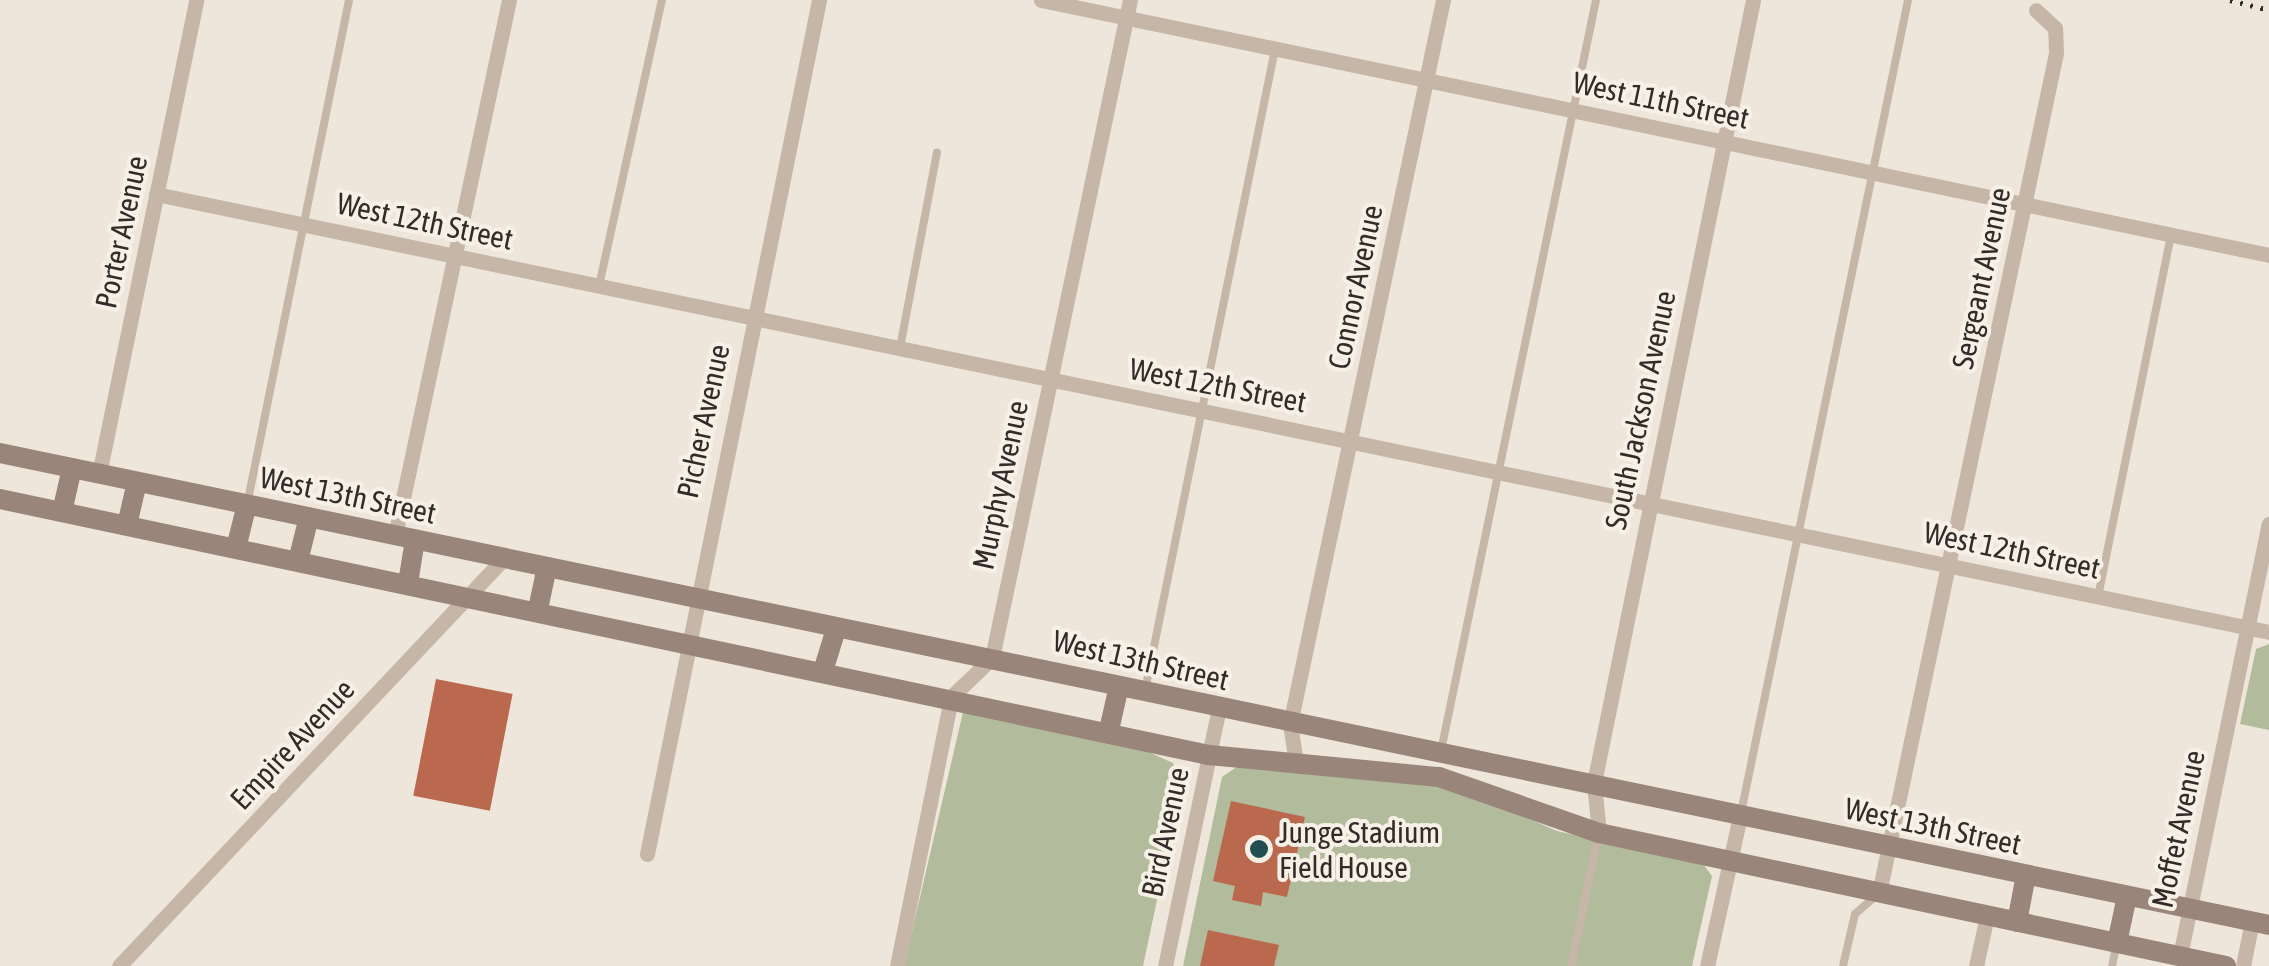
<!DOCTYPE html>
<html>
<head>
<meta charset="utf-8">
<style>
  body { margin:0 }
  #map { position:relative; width:2269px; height:966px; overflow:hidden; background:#efe6db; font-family:"Asap Condensed",sans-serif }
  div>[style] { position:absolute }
  .green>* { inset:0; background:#b2bc9d }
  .building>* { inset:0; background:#ba694e; transform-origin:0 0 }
  .lane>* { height:8px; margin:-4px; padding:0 4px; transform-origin:4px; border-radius:4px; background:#c6b6a8 }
  .street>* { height:15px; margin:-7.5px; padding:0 7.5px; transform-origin:7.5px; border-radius:7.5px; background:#c6b6a8 }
  .secondary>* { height:20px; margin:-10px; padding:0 10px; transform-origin:10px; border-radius:10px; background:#99857a }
  .rail>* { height:5px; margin-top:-2.5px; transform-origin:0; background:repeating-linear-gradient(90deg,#332b28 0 2.5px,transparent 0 10.5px) }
  .dots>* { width:28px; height:28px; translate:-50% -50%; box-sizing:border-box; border:5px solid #f7f0e7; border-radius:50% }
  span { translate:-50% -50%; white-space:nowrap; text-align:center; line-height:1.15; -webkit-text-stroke:8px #f7f0e7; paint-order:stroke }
  .street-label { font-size:30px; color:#332b28 }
  .poi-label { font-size:30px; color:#332b28 }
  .left { translate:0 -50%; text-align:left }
</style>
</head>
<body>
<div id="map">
  <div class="green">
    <div style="clip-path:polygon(2269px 644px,2269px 730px,2240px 724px,2256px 649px)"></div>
    <div style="clip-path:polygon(963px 712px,1133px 745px,1173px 763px,1181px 787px,1143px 966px,904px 966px)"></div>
    <div style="clip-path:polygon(1238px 766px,1336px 768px,1468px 792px,1557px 831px,1703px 864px,1712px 876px,1692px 966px,1183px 966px,1222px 777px)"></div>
  </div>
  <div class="building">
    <div style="left:436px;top:679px;width:78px;height:119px;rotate:11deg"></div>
    <div style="clip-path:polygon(1231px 801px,1305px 817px,1287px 897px,1263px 892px,1261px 906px,1232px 900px,1235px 886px,1213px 881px)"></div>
    <div style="clip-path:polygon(1208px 930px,1279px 945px,1274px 966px,1200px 966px)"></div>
  </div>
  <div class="lane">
    <div style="left:599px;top:286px;width:293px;rotate:-77.6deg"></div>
    <div style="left:900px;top:348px;width:199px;rotate:-79.3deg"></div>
    <div style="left:248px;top:500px;width:510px;rotate:-78.58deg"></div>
    <div style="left:2098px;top:597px;width:369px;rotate:-78.6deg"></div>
    <div style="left:1145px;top:691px;width:655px;rotate:-78.55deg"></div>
    <div style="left:1441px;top:751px;width:767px;rotate:-78.34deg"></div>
    <div style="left:1741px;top:813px;width:830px;rotate:-78.39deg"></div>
    <div style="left:1571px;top:966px;width:132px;rotate:-78.2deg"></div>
    <div style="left:1843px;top:966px;width:53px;rotate:-77deg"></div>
    <div style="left:1855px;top:914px;width:28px;rotate:-41deg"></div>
    <div style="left:2112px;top:966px;width:24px;rotate:-78deg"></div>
  </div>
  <div class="street">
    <div style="left:1041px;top:0;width:1254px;rotate:11.73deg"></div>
    <div style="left:156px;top:194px;width:2158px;rotate:11.71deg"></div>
    <div style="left:99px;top:474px;width:484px;rotate:-78.4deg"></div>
    <div style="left:395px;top:536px;width:548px;rotate:-77.99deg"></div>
    <div style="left:1296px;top:762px;width:38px;rotate:-99deg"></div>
    <div style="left:1290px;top:724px;width:740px;rotate:-78.07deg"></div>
    <div style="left:1599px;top:833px;width:50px;rotate:-95.7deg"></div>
    <div style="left:1594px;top:783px;width:799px;rotate:-78.52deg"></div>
    <div style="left:647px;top:854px;width:871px;rotate:-78.61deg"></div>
    <div style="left:1879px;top:893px;width:858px;rotate:-78.1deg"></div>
    <div style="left:2056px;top:53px;width:25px;rotate:-92deg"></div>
    <div style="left:2055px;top:28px;width:26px;rotate:-137deg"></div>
    <div style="left:2180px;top:956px;width:441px;rotate:-78.4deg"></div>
    <div style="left:119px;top:966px;width:561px;rotate:-46.66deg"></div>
    <div style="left:897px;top:966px;width:274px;rotate:-78.6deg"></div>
    <div style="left:951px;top:697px;width:57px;rotate:-43.6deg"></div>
    <div style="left:992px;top:658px;width:672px;rotate:-78.16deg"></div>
    <div style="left:1165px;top:966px;width:264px;rotate:-78.2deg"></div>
    <div style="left:1707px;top:966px;width:154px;rotate:-77.6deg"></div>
    <div style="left:1976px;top:966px;width:51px;rotate:-77.6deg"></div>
    <div style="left:2243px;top:966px;width:46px;rotate:-78.7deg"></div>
  </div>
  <div class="secondary">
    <div style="left:0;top:453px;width:2318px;rotate:11.75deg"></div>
    <div style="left:0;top:499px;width:1236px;rotate:11.96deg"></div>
    <div style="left:1209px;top:755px;width:231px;rotate:5.5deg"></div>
    <div style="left:1439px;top:777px;width:170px;rotate:19.3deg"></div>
    <div style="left:1599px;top:833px;width:641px;rotate:11.98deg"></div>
    <div style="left:62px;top:512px;width:45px;rotate:-77.2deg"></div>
    <div style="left:127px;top:525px;width:44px;rotate:-76.9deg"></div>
    <div style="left:236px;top:548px;width:45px;rotate:-76deg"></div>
    <div style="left:298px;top:561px;width:45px;rotate:-76deg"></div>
    <div style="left:408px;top:583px;width:44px;rotate:-80.8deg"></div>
    <div style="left:538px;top:609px;width:43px;rotate:-77.9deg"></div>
    <div style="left:824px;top:668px;width:41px;rotate:-72.9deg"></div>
    <div style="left:1109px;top:730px;width:45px;rotate:-77.2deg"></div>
    <div style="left:2017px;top:922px;width:48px;rotate:-79.2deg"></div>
    <div style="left:2117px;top:943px;width:48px;rotate:-78deg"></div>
  </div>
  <div class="rail">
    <div style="left:2230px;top:0;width:40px;rotate:14.4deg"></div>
  </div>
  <div class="dots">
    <div style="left:1259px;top:849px;background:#214e51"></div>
  </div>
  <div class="street-label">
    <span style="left:1661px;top:100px;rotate:12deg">West 11th Street</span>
    <span style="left:425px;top:221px;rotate:12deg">West 12th Street</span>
    <span style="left:121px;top:232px;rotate:-78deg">Porter Avenue</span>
    <span style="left:1981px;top:278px;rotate:-78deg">Sergeant Avenue</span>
    <span style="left:1355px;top:287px;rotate:-78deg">Connor Avenue</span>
    <span style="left:1218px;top:385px;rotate:11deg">West 12th Street</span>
    <span style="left:1640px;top:410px;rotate:-78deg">South Jackson Avenue</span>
    <span style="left:703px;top:421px;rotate:-78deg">Picher Avenue</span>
    <span style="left:1000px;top:485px;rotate:-78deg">Murphy Avenue</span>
    <span style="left:348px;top:495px;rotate:12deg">West 13th Street</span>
    <span style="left:2012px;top:550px;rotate:12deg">West 12th Street</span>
    <span style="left:1141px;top:660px;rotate:13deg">West 13th Street</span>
    <span style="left:292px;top:744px;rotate:-47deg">Empire Avenue</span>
    <span style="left:1933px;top:826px;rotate:12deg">West 13th Street</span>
    <span style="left:2178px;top:829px;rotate:-78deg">Moffet Avenue</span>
    <span style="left:1165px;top:832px;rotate:-78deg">Bird Avenue</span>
  </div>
  <div class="poi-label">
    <span class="left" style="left:1279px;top:849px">Junge Stadium<br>Field House</span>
  </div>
</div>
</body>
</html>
